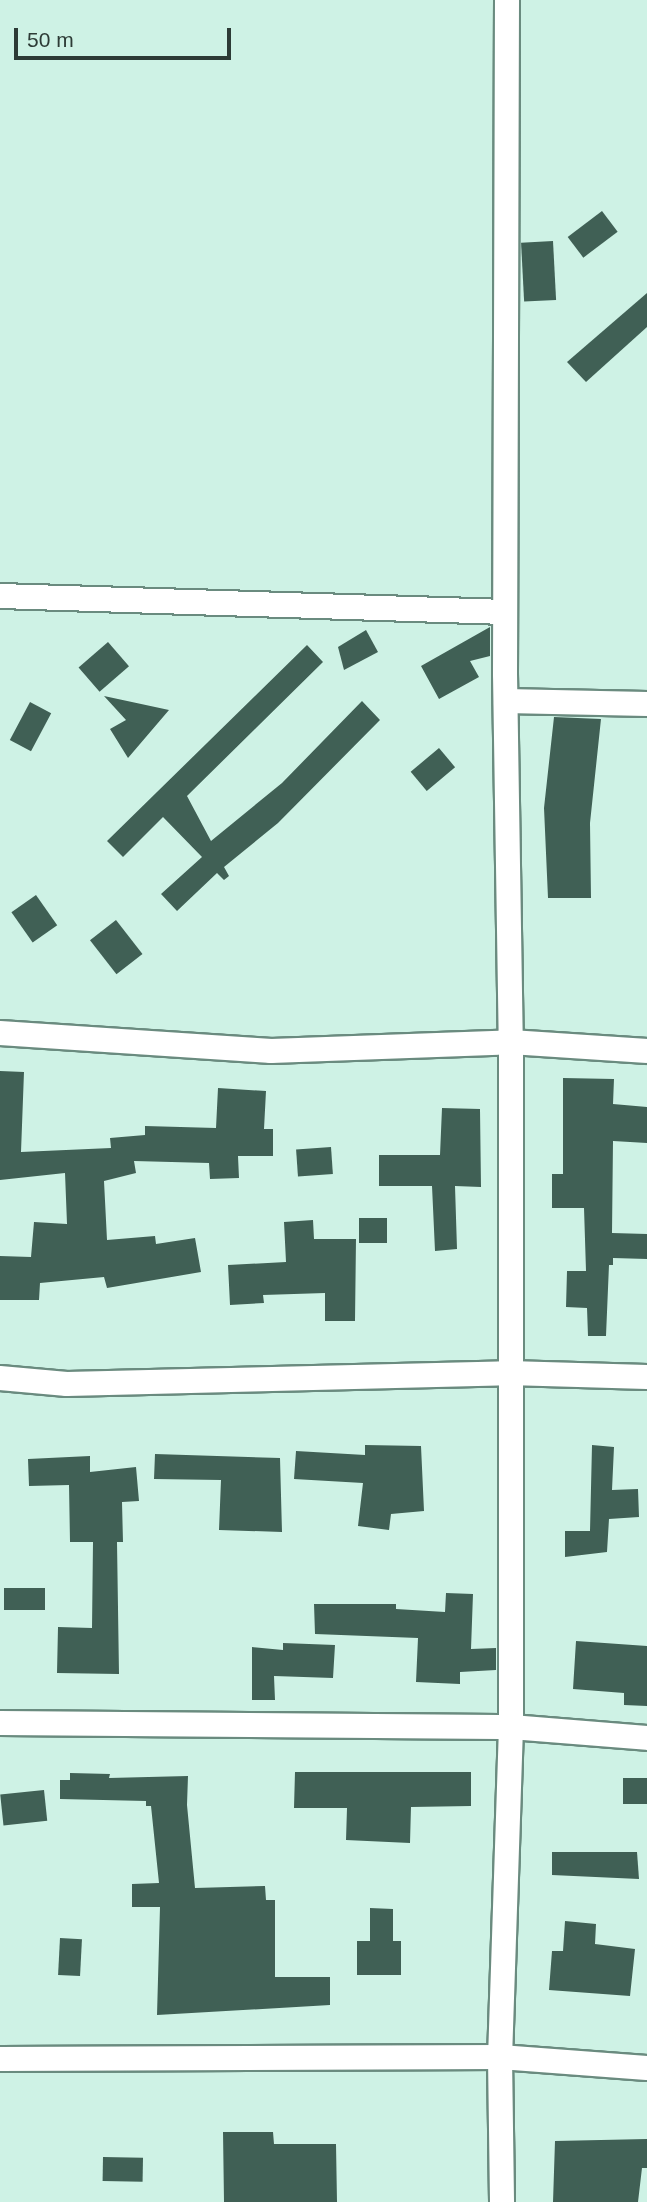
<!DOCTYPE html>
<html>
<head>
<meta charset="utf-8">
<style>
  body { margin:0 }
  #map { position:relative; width:647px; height:2202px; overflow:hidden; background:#cef2e5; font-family:Arial,sans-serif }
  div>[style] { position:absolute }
  .building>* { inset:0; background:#406055; transform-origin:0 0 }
  .roads { filter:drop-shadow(2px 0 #6a8b7f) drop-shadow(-2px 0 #6a8b7f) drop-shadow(0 2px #6a8b7f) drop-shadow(0 -2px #6a8b7f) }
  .street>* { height:24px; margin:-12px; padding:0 12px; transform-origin:12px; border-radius:12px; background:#fff }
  span { translate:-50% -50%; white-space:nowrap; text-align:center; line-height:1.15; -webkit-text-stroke:7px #cef2e5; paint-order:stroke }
  .scale { position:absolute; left:14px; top:28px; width:217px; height:32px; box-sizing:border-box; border:4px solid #2d3b36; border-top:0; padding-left:9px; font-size:21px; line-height:24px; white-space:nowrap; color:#2d3b36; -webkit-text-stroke:5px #cef2e5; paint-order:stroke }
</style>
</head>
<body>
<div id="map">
  <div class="building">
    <div style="left:602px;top:211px;width:26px;height:43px;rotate:53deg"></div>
    <div style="left:553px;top:241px;width:59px;height:32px;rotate:87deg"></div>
    <div style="clip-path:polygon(647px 293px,647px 327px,586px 382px,567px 362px)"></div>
    <div style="clip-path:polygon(490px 627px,490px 656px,470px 661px,479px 677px,439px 699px,421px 666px)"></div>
    <div style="clip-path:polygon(366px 630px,378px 652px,344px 670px,338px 647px)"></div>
    <div style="left:108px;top:642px;width:32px;height:39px;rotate:49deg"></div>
    <div style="clip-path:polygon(307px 645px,323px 662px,187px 796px,211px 841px,282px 783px,362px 701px,380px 720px,278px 823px,224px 867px,229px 876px,224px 880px,217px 873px,177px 911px,161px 894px,202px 857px,163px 817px,123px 857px,107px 841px)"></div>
    <div style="clip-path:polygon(104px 696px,169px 710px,128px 758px,110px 729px,126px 720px)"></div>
    <div style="left:30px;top:702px;width:24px;height:43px;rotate:28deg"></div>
    <div style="clip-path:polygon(554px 717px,601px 719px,590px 823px,591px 898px,548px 898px,544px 808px)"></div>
    <div style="left:439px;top:748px;width:25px;height:37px;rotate:50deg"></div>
    <div style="left:36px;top:895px;width:37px;height:30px;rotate:55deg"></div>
    <div style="left:116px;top:920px;width:43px;height:33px;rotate:52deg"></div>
    <div style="clip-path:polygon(0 1071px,24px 1072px,21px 1152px,111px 1148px,110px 1138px,145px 1135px,145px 1126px,216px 1128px,218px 1088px,266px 1091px,264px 1129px,273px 1129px,273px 1156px,238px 1156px,239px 1178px,210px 1179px,209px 1163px,134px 1161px,136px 1173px,104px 1181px,107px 1240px,155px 1236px,156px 1244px,195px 1238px,201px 1272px,107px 1288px,104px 1277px,40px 1283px,39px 1300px,0 1300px,0 1256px,31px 1257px,34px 1222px,67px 1224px,65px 1173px,0 1180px)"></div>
    <div style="clip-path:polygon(563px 1078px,614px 1079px,613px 1104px,647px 1107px,647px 1143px,613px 1141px,612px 1233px,647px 1234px,647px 1259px,613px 1258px,613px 1265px,609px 1265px,606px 1336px,588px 1336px,587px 1308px,566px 1307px,567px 1271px,586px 1271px,584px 1208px,552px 1208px,552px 1174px,563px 1174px)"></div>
    <div style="clip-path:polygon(442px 1108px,480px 1109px,481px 1187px,455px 1186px,457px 1249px,435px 1251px,432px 1186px,379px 1186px,379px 1155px,440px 1155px)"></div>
    <div style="left:331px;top:1147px;width:27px;height:35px;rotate:86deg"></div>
    <div style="left:359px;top:1218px;width:28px;height:25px"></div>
    <div style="clip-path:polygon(313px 1220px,314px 1239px,356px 1239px,355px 1321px,325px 1321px,325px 1293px,263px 1295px,264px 1303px,230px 1305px,228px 1265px,286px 1262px,284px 1222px)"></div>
    <div style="clip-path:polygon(365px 1445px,421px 1446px,424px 1511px,391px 1514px,389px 1530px,358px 1526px,363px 1483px,294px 1479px,296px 1451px,365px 1455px)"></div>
    <div style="clip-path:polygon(592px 1445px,614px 1447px,612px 1490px,638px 1489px,639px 1517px,609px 1519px,607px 1552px,565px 1557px,565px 1531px,590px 1531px)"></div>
    <div style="clip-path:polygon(155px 1454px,280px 1458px,282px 1532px,219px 1530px,221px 1480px,154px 1479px)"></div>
    <div style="clip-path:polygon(90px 1456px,90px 1472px,136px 1467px,139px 1501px,122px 1502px,123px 1542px,117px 1542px,119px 1674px,57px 1673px,58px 1627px,92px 1628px,93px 1542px,70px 1542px,69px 1485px,29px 1486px,28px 1459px)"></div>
    <div style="left:4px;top:1588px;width:41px;height:22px"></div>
    <div style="clip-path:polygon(446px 1593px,473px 1594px,471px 1649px,496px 1648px,496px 1670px,460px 1672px,460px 1684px,416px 1682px,418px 1638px,315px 1634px,314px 1604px,396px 1604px,396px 1609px,445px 1612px)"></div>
    <div style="clip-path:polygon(576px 1641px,647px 1646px,647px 1706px,624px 1705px,624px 1693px,573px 1689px)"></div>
    <div style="clip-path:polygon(283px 1643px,335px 1645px,333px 1678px,274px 1676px,275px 1700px,252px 1700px,252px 1647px,283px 1650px)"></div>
    <div style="clip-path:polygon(295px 1772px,471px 1772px,471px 1806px,411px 1807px,410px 1843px,346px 1840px,347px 1808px,294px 1808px)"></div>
    <div style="clip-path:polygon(70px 1773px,110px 1774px,109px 1778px,188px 1776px,187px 1805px,195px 1888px,265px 1886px,266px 1900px,275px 1900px,275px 1977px,330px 1977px,330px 2005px,157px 2015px,160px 1907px,132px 1907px,132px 1884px,159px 1883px,151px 1806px,146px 1806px,146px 1801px,60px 1799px,60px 1780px,70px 1780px)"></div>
    <div style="left:647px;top:1778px;width:26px;height:24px;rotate:90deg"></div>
    <div style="left:44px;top:1790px;width:31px;height:44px;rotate:84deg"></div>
    <div style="clip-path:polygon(552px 1852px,637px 1852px,639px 1879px,552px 1875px)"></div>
    <div style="clip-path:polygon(370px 1908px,393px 1909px,393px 1941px,401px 1941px,401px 1975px,357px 1975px,357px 1941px,370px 1941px)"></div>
    <div style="clip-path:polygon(565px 1921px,596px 1924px,595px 1944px,635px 1949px,630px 1996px,549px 1990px,552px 1951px,563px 1951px)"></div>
    <div style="left:60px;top:1938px;width:22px;height:37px;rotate:3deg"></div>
    <div style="clip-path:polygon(223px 2132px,273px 2132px,274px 2144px,336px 2144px,337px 2202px,224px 2202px)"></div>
    <div style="clip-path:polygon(647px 2139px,647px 2168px,642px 2168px,638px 2202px,553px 2202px,555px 2141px)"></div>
    <div style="left:103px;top:2157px;width:40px;height:24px;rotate:1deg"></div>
  </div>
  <div class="roads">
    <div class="street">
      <div style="left:507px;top:0;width:674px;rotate:90.17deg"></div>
      <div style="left:505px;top:674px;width:368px;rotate:89.1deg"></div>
      <div style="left:511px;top:1042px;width:136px;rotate:3.8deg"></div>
      <div style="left:0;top:596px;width:505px;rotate:1.81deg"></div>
      <div style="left:506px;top:701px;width:141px;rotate:1.2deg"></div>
      <div style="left:0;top:1033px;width:272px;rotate:3.8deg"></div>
      <div style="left:271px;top:1051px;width:240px;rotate:-2.1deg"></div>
      <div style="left:511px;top:1042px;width:685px;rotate:90deg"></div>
      <div style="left:511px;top:1727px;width:330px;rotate:91.9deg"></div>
      <div style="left:500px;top:2057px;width:145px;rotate:89.2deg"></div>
      <div style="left:0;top:1378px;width:67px;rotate:5.1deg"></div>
      <div style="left:67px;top:1384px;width:442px;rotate:-1.4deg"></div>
      <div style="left:509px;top:1373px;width:138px;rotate:1.7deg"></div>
      <div style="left:0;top:1723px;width:511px;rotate:0.45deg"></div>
      <div style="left:511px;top:1727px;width:136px;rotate:4.6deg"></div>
      <div style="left:0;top:2059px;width:500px;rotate:-0.23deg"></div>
      <div style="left:500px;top:2057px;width:147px;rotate:4.3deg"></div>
    </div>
  </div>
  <div class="scale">50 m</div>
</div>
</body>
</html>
